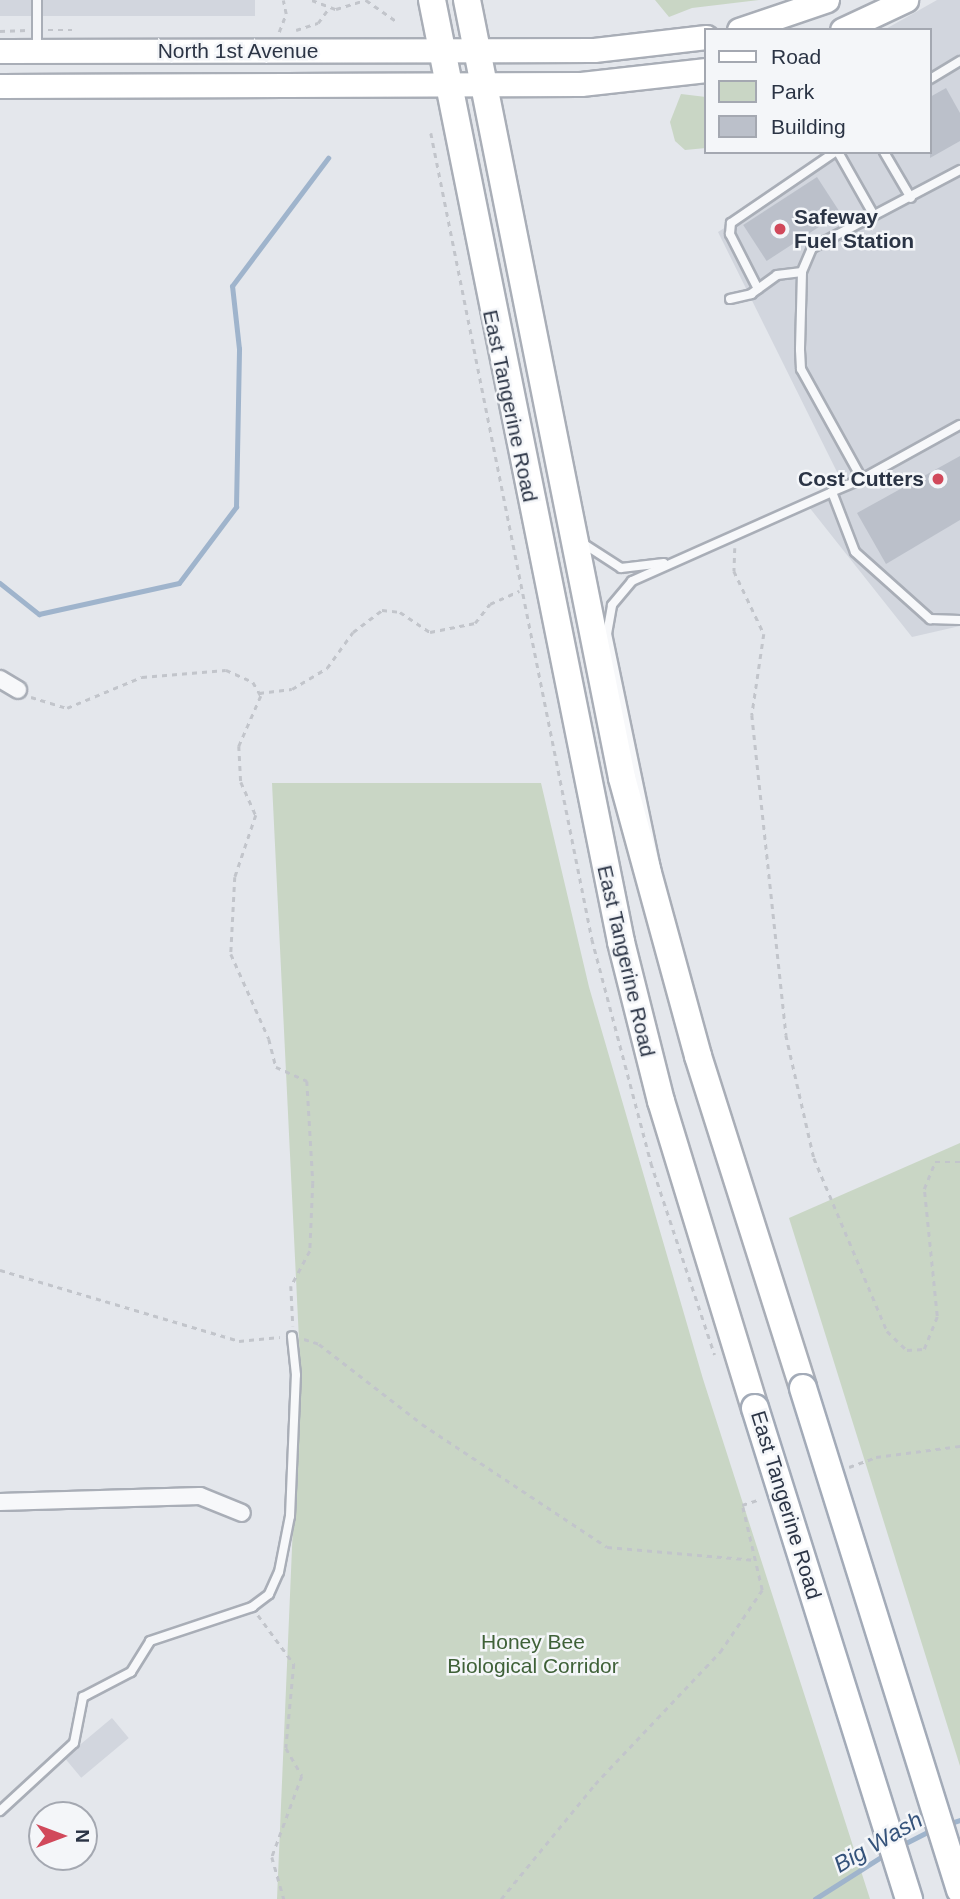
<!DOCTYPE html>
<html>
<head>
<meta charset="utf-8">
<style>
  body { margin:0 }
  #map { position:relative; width:960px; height:1899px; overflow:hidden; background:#e4e7ec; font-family:Arial,sans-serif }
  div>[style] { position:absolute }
  .built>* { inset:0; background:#d2d6de; transform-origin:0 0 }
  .green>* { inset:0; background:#c9d6c5 }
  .stream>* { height:4.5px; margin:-2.25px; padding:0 2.25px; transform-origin:2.25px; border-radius:2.25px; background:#9fb4cc }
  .building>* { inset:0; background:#bbc0ca; transform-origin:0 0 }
  .path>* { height:2.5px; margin-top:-1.25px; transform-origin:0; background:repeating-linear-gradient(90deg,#c2c5cb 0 5px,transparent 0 10px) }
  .roads { filter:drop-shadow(2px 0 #a9aeb7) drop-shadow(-2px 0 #a9aeb7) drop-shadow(0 2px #a9aeb7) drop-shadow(0 -2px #a9aeb7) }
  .lane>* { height:8px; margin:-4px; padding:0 4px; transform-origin:4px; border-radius:4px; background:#f7f8fa }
  .street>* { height:16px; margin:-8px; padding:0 8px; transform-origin:8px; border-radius:8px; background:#f7f8fa }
  .secondary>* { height:23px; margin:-11.5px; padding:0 11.5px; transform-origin:11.5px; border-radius:11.5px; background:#fff }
  .primary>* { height:26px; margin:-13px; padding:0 13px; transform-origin:13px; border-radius:13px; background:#fff }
  .bridges { filter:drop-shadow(2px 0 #a3abb8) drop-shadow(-2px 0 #a3abb8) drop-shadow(0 2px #a3abb8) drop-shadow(0 -2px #a3abb8) }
  .primary-bridge>* { height:26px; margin:-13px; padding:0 13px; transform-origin:13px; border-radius:13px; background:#fff }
  .dots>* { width:19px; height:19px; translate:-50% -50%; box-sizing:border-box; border:4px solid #f4f6f9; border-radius:50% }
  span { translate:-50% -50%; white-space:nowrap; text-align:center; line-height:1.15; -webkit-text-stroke:5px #f4f6f9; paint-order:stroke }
  .street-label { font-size:21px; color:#2b3445 }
  .poi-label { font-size:21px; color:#2b3445; font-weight:700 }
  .left { translate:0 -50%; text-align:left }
  .right { translate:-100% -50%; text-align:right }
  .park-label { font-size:21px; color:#3f6138 }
  .water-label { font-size:23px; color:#34527a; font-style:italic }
  .legend { position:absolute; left:704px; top:28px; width:228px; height:126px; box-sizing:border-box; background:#f4f6f9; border:2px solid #a4a8b1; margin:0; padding:9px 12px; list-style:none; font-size:21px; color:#2b3445 }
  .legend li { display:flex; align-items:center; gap:14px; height:35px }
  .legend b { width:35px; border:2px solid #a4a8b1 }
  .north { position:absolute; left:28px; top:1801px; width:70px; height:70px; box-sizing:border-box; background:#f4f6f9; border:2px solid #a4a8b1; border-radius:50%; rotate:90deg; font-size:19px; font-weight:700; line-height:28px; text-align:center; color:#2b3445 }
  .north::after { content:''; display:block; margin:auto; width:24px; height:32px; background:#d1495b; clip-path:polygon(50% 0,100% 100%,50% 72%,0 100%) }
</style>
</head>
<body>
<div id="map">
  <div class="built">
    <div style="left:0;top:0;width:255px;height:16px"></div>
    <div style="clip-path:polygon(937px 0,960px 0,960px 626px,912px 637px,809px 507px,840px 478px,718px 232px,830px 161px,829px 152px,930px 152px,930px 30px,884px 30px)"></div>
    <div style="left:112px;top:1718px;width:26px;height:62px;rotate:50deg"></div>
  </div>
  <div class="green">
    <div style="clip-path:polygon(655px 0,759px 0,692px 8px,669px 17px)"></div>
    <div style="clip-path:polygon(681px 94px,706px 97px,706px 148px,685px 150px,675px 141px,670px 122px)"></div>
    <div style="clip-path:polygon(272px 783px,541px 783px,589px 987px,703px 1379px,870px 1899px,277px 1899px,300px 1361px)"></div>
    <div style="clip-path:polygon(960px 1143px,960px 1766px,789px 1218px)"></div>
  </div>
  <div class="stream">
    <div style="left:0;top:583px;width:50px;rotate:38.5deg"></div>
    <div style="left:39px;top:614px;width:143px;rotate:-12.5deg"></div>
    <div style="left:179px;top:583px;width:95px;rotate:-53.1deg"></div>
    <div style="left:236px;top:507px;width:158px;rotate:-88.9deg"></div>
    <div style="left:239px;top:349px;width:63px;rotate:-96.3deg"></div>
    <div style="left:232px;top:286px;width:160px;rotate:-53.1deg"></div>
    <div style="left:948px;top:1824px;width:13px;rotate:-18deg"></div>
    <div style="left:900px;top:1846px;width:37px;rotate:-27deg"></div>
    <div style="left:815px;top:1899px;width:84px;rotate:-32.4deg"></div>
  </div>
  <div class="building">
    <div style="clip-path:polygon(946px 88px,960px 113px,960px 141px,930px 158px,930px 97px)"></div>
    <div style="left:817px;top:177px;width:43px;height:88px;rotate:57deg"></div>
    <div style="clip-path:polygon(960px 456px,960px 520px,886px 564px,857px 513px)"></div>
  </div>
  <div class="path">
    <div style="left:312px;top:0;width:26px;rotate:21deg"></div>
    <div style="left:336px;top:9px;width:31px;rotate:-17deg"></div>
    <div style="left:366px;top:0;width:38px;rotate:35deg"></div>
    <div style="left:48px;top:30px;width:24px"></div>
    <div style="left:296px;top:30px;width:23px;rotate:-18deg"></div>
    <div style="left:318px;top:23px;width:19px;rotate:-54deg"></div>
    <div style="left:0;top:31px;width:27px;rotate:-2deg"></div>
    <div style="left:279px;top:32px;width:19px;rotate:-69deg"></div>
    <div style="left:286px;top:14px;width:14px;rotate:-102deg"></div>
    <div style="left:431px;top:133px;width:822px;rotate:78.7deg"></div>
    <div style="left:592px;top:939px;width:232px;rotate:75.2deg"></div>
    <div style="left:651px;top:1163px;width:202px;rotate:71.6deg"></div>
    <div style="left:735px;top:548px;width:23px;rotate:92deg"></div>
    <div style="left:734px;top:571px;width:70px;rotate:64.5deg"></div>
    <div style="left:764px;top:634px;width:82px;rotate:98.4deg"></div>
    <div style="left:752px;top:715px;width:322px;rotate:83.9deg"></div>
    <div style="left:786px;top:1035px;width:126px;rotate:77.2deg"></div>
    <div style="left:814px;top:1158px;width:188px;rotate:67.1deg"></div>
    <div style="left:887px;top:1331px;width:28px;rotate:44deg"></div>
    <div style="left:907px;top:1350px;width:17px;rotate:-3deg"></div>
    <div style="left:924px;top:1349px;width:35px;rotate:-68deg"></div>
    <div style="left:937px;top:1316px;width:128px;rotate:-95.8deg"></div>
    <div style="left:924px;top:1189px;width:29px;rotate:-68deg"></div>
    <div style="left:935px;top:1162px;width:25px"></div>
    <div style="left:259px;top:693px;width:33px;rotate:-7deg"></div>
    <div style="left:292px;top:689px;width:41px;rotate:-31deg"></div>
    <div style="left:327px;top:668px;width:44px;rotate:-54.2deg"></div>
    <div style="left:353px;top:632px;width:36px;rotate:-37deg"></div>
    <div style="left:382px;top:610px;width:18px;rotate:6deg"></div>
    <div style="left:400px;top:612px;width:36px;rotate:34deg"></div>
    <div style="left:430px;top:632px;width:46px;rotate:-11.3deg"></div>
    <div style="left:475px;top:623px;width:24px;rotate:-52deg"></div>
    <div style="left:490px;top:604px;width:32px;rotate:-24deg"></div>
    <div style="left:31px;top:697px;width:38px;rotate:17deg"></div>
    <div style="left:67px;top:708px;width:81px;rotate:-22.5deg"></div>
    <div style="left:142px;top:677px;width:84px;rotate:-4.8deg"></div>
    <div style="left:226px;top:670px;width:30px;rotate:24deg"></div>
    <div style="left:253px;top:682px;width:16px;rotate:60deg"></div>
    <div style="left:261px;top:696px;width:55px;rotate:113.7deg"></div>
    <div style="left:239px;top:746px;width:36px;rotate:87deg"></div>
    <div style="left:241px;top:782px;width:36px;rotate:66deg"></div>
    <div style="left:256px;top:815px;width:65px;rotate:108.7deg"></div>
    <div style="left:235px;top:877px;width:77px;rotate:93deg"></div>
    <div style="left:231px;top:954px;width:93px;rotate:65.9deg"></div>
    <div style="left:269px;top:1039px;width:29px;rotate:76deg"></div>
    <div style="left:276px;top:1067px;width:34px;rotate:24deg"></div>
    <div style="left:307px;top:1081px;width:102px;rotate:86.6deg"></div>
    <div style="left:313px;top:1183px;width:68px;rotate:92.5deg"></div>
    <div style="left:310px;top:1251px;width:40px;rotate:118deg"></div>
    <div style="left:291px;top:1286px;width:40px;rotate:87.1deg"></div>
    <div style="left:0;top:1270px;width:249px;rotate:16.5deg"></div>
    <div style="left:239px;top:1341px;width:41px;rotate:-5.6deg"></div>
    <div style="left:304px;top:1339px;width:16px;rotate:18deg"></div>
    <div style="left:319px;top:1344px;width:130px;rotate:37.8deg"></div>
    <div style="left:422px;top:1424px;width:222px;rotate:33.6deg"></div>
    <div style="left:607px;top:1547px;width:149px;rotate:5deg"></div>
    <div style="left:849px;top:1467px;width:29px;rotate:-20deg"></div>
    <div style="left:876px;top:1457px;width:85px;rotate:-7.5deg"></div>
    <div style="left:258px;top:1615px;width:61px;rotate:53.7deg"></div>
    <div style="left:294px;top:1664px;width:84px;rotate:95.4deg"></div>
    <div style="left:286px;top:1748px;width:32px;rotate:60deg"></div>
    <div style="left:302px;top:1776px;width:86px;rotate:110.3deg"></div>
    <div style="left:272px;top:1857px;width:44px;rotate:74.1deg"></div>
    <div style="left:501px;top:1899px;width:149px;rotate:-50.7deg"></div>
    <div style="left:595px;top:1784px;width:182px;rotate:-46.6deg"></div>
    <div style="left:720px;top:1652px;width:75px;rotate:-55.9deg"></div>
    <div style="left:762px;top:1590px;width:87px;rotate:-103.2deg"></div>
    <div style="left:742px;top:1505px;width:19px;rotate:-18deg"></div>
  </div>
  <div class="roads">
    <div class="lane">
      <div style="left:37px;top:0;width:48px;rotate:90deg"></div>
      <div style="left:930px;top:79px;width:35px;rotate:-31deg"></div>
      <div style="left:838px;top:152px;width:69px;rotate:60.5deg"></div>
      <div style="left:884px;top:152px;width:53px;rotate:59.6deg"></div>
      <div style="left:960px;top:170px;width:167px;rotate:152.2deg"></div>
      <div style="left:812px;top:248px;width:26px;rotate:113deg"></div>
      <div style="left:802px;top:272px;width:78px;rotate:91.5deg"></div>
      <div style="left:800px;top:350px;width:19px;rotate:87deg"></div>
      <div style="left:801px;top:369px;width:126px;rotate:61deg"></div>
      <div style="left:862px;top:479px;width:33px;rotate:157deg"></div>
      <div style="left:832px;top:492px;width:64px;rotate:69deg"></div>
      <div style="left:855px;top:552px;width:101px;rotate:41.8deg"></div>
      <div style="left:930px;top:619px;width:30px;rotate:2deg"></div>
      <div style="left:758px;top:289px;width:62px;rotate:-117deg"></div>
      <div style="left:730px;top:234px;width:11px;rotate:-85deg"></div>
      <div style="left:731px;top:223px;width:126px;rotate:-34.3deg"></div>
      <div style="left:730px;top:299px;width:22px;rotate:-13deg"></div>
      <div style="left:751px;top:294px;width:32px;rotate:-36deg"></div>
      <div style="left:777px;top:275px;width:25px;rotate:-7deg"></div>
      <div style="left:862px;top:479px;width:112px;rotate:-28.9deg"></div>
      <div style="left:584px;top:544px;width:44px;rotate:33deg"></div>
      <div style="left:621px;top:568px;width:43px;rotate:-6.6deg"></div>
      <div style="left:657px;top:873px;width:244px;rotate:-101.8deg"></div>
      <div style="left:607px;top:634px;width:29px;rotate:-80deg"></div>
      <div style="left:612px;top:605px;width:31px;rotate:-50deg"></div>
      <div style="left:632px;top:581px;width:219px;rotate:-24deg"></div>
      <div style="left:0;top:1811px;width:100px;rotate:-42.6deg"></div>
      <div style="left:74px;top:1743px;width:47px;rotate:-78.9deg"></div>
      <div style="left:83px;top:1697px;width:54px;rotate:-27.5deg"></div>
      <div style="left:131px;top:1672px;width:36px;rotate:-58deg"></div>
      <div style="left:150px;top:1641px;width:108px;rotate:-18.4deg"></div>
      <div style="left:252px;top:1607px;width:21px;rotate:-37deg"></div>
      <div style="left:269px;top:1594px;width:24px;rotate:-66deg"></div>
      <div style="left:279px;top:1572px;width:57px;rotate:-78.9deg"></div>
      <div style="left:290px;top:1516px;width:141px;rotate:-87.6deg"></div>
      <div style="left:296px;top:1375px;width:39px;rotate:-96deg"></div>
    </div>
    <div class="street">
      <div style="left:0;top:679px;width:21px;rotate:31deg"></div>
      <div style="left:0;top:1502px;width:200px;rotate:-1.7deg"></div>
      <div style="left:200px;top:1496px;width:45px;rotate:22deg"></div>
    </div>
    <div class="secondary">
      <div style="left:739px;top:30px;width:93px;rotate:-18.8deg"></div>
      <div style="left:842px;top:30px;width:71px;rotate:-25.1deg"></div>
      <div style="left:0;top:51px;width:594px;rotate:-0.1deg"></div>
      <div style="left:594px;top:50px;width:113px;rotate:-6.6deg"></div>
      <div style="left:0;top:86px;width:581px;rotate:-0.2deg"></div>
      <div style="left:581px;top:84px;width:126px;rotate:-6.4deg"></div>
    </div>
    <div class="primary">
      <div style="left:432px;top:0;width:961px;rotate:78.65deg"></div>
      <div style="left:621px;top:942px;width:164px;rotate:75.9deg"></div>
      <div style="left:661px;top:1101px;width:321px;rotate:73deg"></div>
      <div style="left:467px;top:0;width:793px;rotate:78.73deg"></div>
      <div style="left:622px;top:778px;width:288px;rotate:74.7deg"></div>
      <div style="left:698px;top:1056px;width:348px;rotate:72.4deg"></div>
    </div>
  </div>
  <div class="bridges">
    <div class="primary-bridge">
      <div style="left:803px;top:1388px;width:526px;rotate:72.63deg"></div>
      <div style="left:755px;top:1408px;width:515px;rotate:72.59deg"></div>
    </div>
  </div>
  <div class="dots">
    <div style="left:780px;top:229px;background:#d1495b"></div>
    <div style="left:938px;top:479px;background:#d1495b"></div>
  </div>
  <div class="street-label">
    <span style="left:238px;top:51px">North 1st Avenue</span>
    <span style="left:510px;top:406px;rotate:78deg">East Tangerine Road</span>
    <span style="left:626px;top:961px;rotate:77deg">East Tangerine Road</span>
    <span style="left:786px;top:1505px;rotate:73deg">East Tangerine Road</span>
  </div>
  <div class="poi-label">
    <span class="left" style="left:794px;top:229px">Safeway<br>Fuel Station</span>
    <span class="right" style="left:924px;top:479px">Cost Cutters</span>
  </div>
  <div class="park-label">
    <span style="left:533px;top:1654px">Honey Bee<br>Biological Corridor</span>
  </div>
  <div class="water-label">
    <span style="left:878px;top:1842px;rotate:-30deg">Big Wash</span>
  </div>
  <ul class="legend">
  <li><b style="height:9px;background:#fff"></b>Road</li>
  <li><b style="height:19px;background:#c9d6c5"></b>Park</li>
  <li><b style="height:19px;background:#bbc0ca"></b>Building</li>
  </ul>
  <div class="north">N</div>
</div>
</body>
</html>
